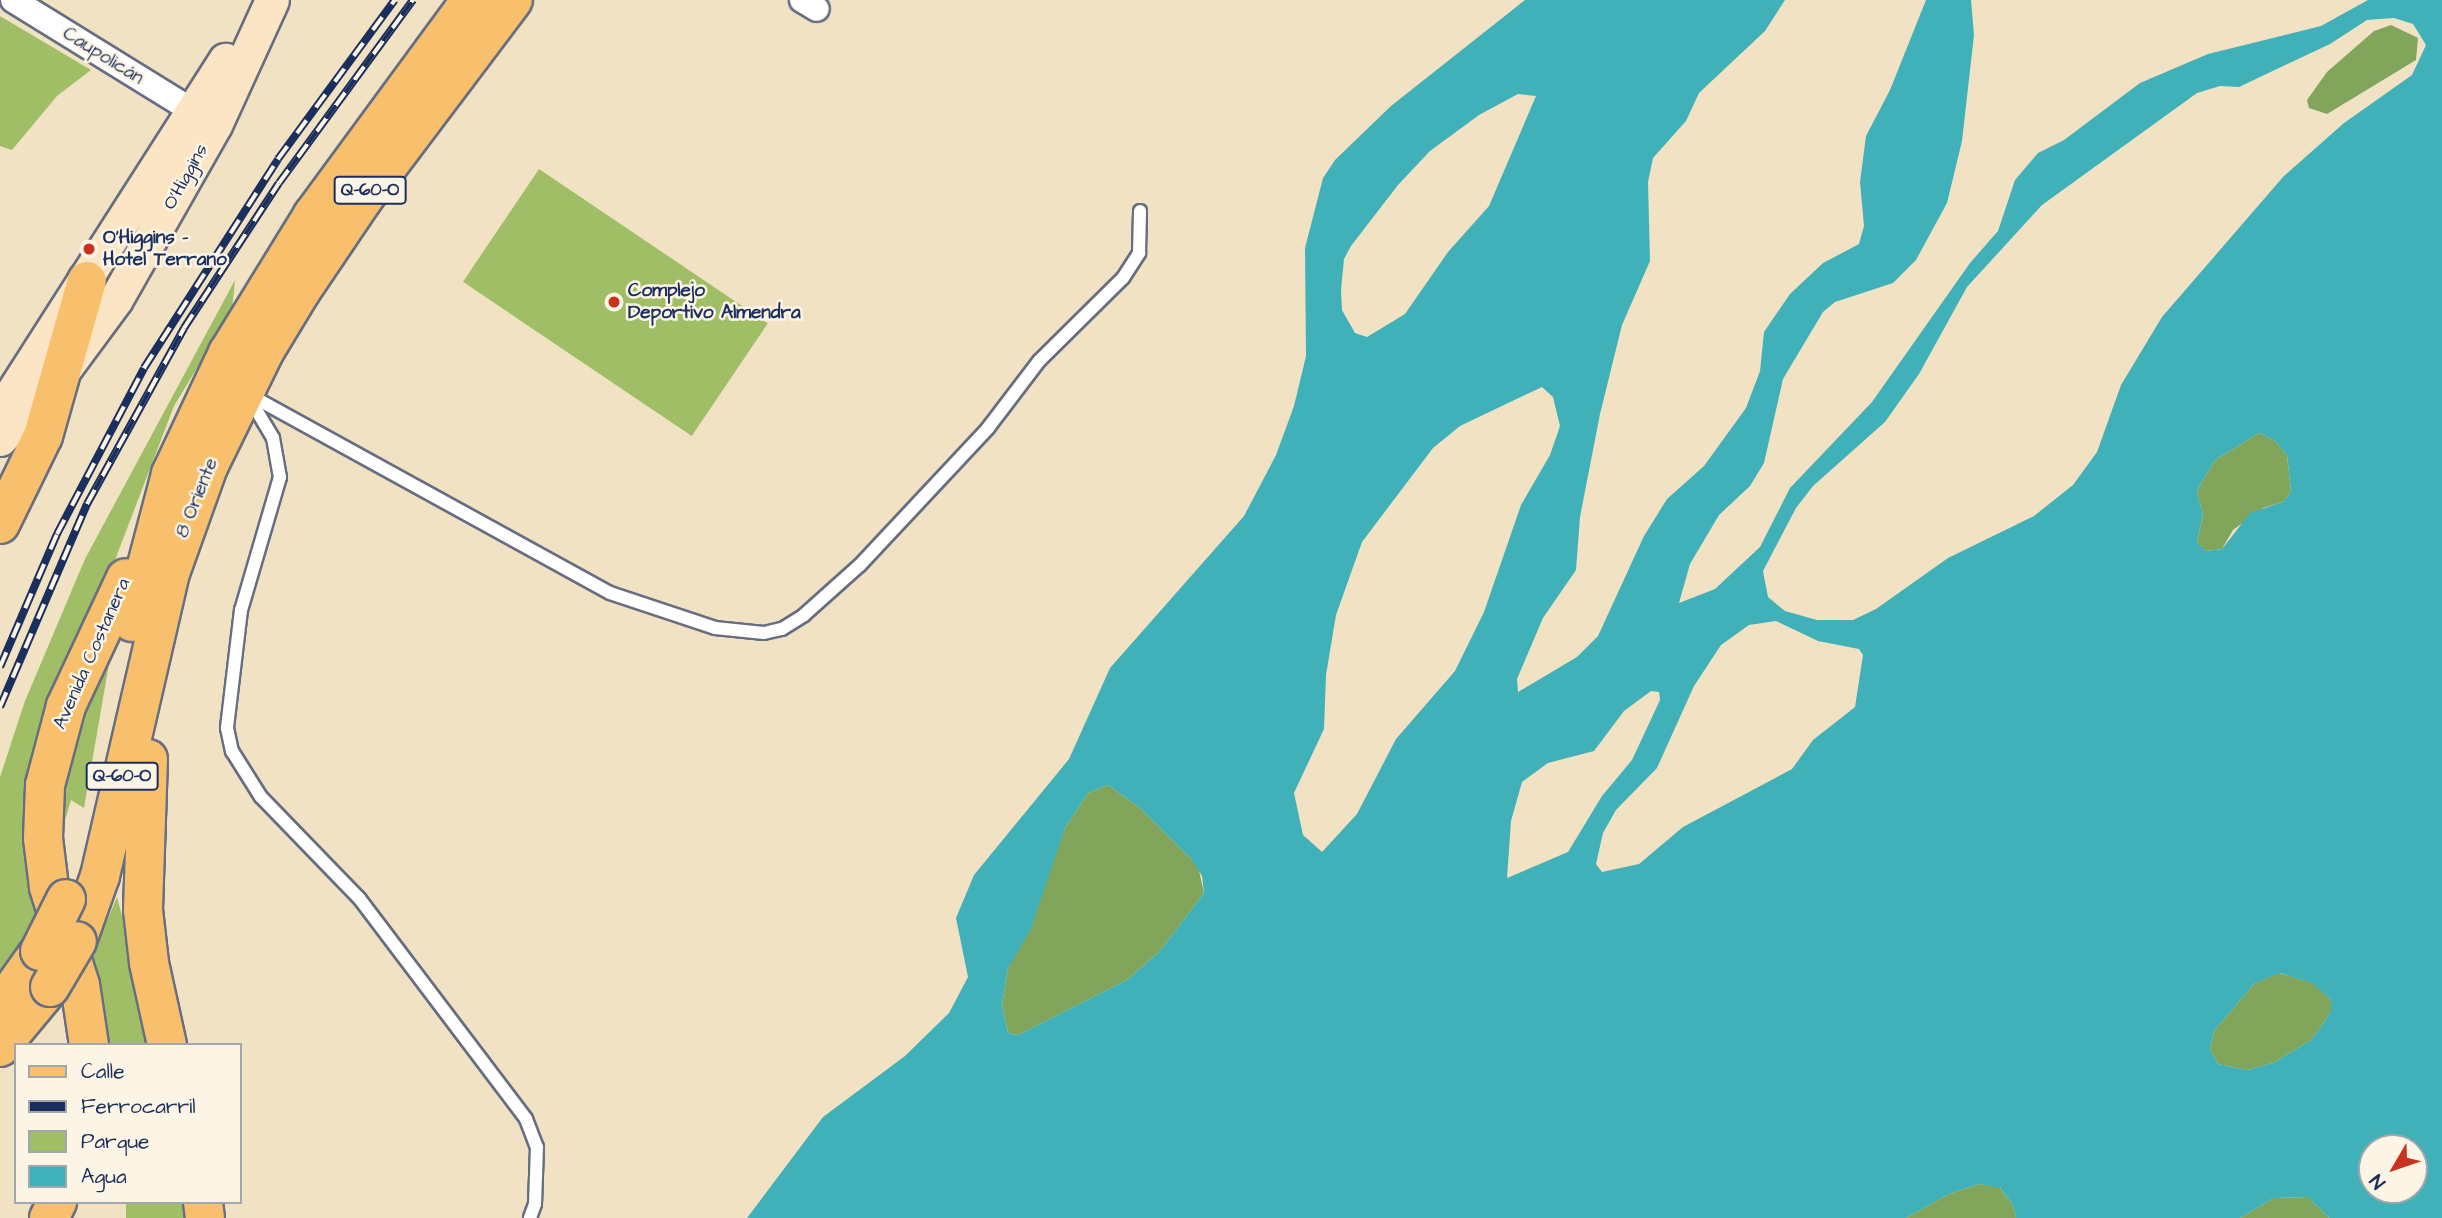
<!DOCTYPE html>
<html>
<head>
<meta charset="utf-8">
<style>
  body { margin:0 }
  #map { position:relative; width:2442px; height:1218px; overflow:hidden; background:#f1e2c4; font-family:"Architects Daughter",sans-serif }
  div>[style] { position:absolute }
  .green>* { inset:0; background:#a0be66; transform-origin:0 0 }
  .forest>* { inset:0; background:#80a55b }
  .water>* { inset:0; background:#41b1b9 }
  .roads { filter:drop-shadow(2px 0 #666e82) drop-shadow(-2px 0 #666e82) drop-shadow(0 2px #666e82) drop-shadow(0 -2px #666e82) }
  .lane>* { height:12px; margin:-6px; padding:0 6px; transform-origin:6px; border-radius:6px; background:#fff }
  .street>* { height:24px; margin:-12px; padding:0 12px; transform-origin:12px; border-radius:12px; background:#fff }
  .secondary>* { height:33px; margin:-16.5px; padding:0 16.5px; transform-origin:16.5px; border-radius:16.5px; background:#fce5c4 }
  .primary>* { height:38px; margin:-19px; padding:0 19px; transform-origin:19px; border-radius:19px; background:#f8bf6c }
  .rail>* { height:8px; margin-top:-4px; transform-origin:0; background:repeating-linear-gradient(90deg,#fcf5e5 0 16px,#1b2f5e 0 32px); box-sizing:border-box; border-block:2px solid #1b2f5e }
  .bridges { filter:drop-shadow(2px 0 #666e82) drop-shadow(-2px 0 #666e82) drop-shadow(0 2px #666e82) drop-shadow(0 -2px #666e82) }
  .primary-bridge>* { height:38px; margin:-19px; padding:0 19px; transform-origin:19px; border-radius:19px; background:#f8bf6c }
  .dots>* { width:19px; height:19px; translate:-50% -50%; box-sizing:border-box; border:4px solid #fcf5e5; border-radius:50% }
  span { translate:-50% -50%; white-space:nowrap; text-align:center; line-height:1.15; -webkit-text-stroke:5px #fcf5e5; paint-order:stroke }
  .shield-label span { padding:2px 5px; background:#fcf5e5; border:2px solid; border-radius:5px; -webkit-text-stroke-width:0 }
  .shield-label { font-size:18px; color:#1b2f5e; font-weight:700 }
  .street-label { font-size:19px; color:#1b2f5e }
  .poi-label { font-size:19px; color:#1b2f5e; font-weight:700 }
  .left { translate:0 -50%; text-align:left }
  .legend { position:absolute; left:14px; top:1043px; width:228px; height:161px; box-sizing:border-box; background:#fcf5e5; border:2px solid #a2a6af; margin:0; padding:9px 12px; list-style:none; font-size:21px; color:#1b2f5e }
  .legend li { display:flex; align-items:center; gap:14px; height:35px }
  .legend b { width:35px; border:2px solid #a2a6af }
  .north { position:absolute; left:2358px; top:1134px; width:70px; height:70px; box-sizing:border-box; background:#fcf5e5; border:2px solid #a2a6af; border-radius:50%; rotate:231deg; font-size:19px; font-weight:700; line-height:28px; text-align:center; color:#1b2f5e }
  .north::after { content:''; display:block; margin:auto; width:24px; height:32px; background:#c8321e; clip-path:polygon(50% 0,100% 100%,50% 72%,0 100%) }
</style>
</head>
<body>
<div id="map">
  <div class="green">
    <div style="clip-path:polygon(0 16px,91px 70px,57px 96px,12px 150px,0 146px)"></div>
    <div style="left:539px;top:169px;width:276px;height:136px;rotate:34deg"></div>
    <div style="clip-path:polygon(235px 280px,232px 310px,174px 406px,97px 607px,39px 909px,0 992px,0 777px,25px 701px,85px 559px)"></div>
    <div style="clip-path:polygon(114px 635px,84px 808px,71px 800px,56px 851px,66px 739px)"></div>
    <div style="clip-path:polygon(117px 897px,140px 985px,151px 1045px,107px 1045px,85px 974px)"></div>
    <div style="left:126px;top:1202px;width:60px;height:16px"></div>
  </div>
  <div class="forest">
    <div style="clip-path:polygon(2391px 25px,2418px 38px,2416px 60px,2327px 114px,2309px 108px,2307px 100px,2327px 72px,2374px 31px)"></div>
    <div style="clip-path:polygon(2259px 433px,2275px 441px,2287px 455px,2291px 491px,2285px 501px,2263px 508px,2233px 530px,2222px 549px,2205px 551px,2197px 542px,2203px 514px,2197px 493px,2201px 483px,2215px 460px)"></div>
    <div style="clip-path:polygon(1108px 785px,1140px 808px,1198px 866px,1204px 893px,1160px 951px,1127px 980px,1018px 1035px,1008px 1033px,1002px 1005px,1008px 968px,1065px 828px,1088px 793px)"></div>
    <div style="clip-path:polygon(2279px 973px,2313px 983px,2331px 1000px,2331px 1011px,2323px 1024px,2311px 1040px,2273px 1063px,2247px 1070px,2218px 1064px,2210px 1050px,2214px 1031px,2254px 984px)"></div>
    <div style="clip-path:polygon(1979px 1184px,1999px 1187px,2013px 1205px,2016px 1218px,1906px 1218px,1949px 1194px)"></div>
    <div style="clip-path:polygon(2308px 1197px,2329px 1218px,2240px 1218px,2274px 1198px)"></div>
  </div>
  <div class="water">
    <div style="clip-path:polygon(evenodd,1525px 0,1785px 0,1765px 31px,1699px 93px,1686px 121px,1653px 158px,1648px 182px,1650px 261px,1622px 325px,1600px 414px,1580px 517px,1576px 570px,1543px 618px,1517px 679px,1518px 692px,1577px 657px,1598px 636px,1644px 536px,1667px 499px,1704px 466px,1746px 408px,1760px 371px,1764px 332px,1790px 294px,1823px 263px,1859px 244px,1864px 226px,1860px 182px,1866px 136px,1890px 90px,1926px 0,1971px 0,1974px 35px,1962px 141px,1947px 203px,1916px 260px,1893px 283px,1835px 302px,1823px 312px,1783px 379px,1764px 463px,1750px 486px,1719px 515px,1690px 564px,1679px 603px,1715px 589px,1760px 547px,1790px 488px,1872px 402px,1970px 263px,1998px 231px,2015px 180px,2038px 153px,2064px 140px,2140px 83px,2208px 54px,2321px 26px,2368px 0,2442px 0,2442px 1218px,2329px 1218px,2308px 1197px,2274px 1198px,2240px 1218px,2016px 1218px,2013px 1205px,2000px 1188px,1979px 1184px,1949px 1194px,1906px 1218px,747px 1218px,823px 1117px,905px 1056px,949px 1013px,968px 977px,956px 918px,974px 875px,1069px 759px,1110px 668px,1244px 516px,1276px 455px,1294px 406px,1306px 356px,1305px 248px,1323px 178px,1335px 160px,1391px 106px,1525px 0,2394px 18px,2413px 24px,2426px 45px,2412px 75px,2344px 123px,2283px 177px,2162px 317px,2121px 385px,2097px 452px,2073px 485px,2034px 516px,1948px 558px,1876px 609px,1853px 620px,1817px 620px,1785px 611px,1768px 597px,1763px 571px,1796px 508px,1813px 486px,1885px 422px,1919px 374px,1967px 287px,2042px 205px,2197px 93px,2220px 86px,2239px 87px,2330px 44px,2367px 20px,2394px 18px,1525px 0,1518px 94px,1536px 96px,1489px 206px,1448px 252px,1405px 314px,1367px 337px,1355px 333px,1342px 310px,1341px 290px,1344px 259px,1351px 246px,1398px 185px,1430px 151px,1479px 115px,1518px 94px,1525px 0,1542px 387px,1553px 397px,1560px 426px,1550px 455px,1521px 505px,1484px 612px,1455px 671px,1396px 739px,1357px 814px,1322px 852px,1303px 835px,1294px 793px,1324px 729px,1326px 675px,1336px 615px,1362px 542px,1433px 448px,1460px 426px,1542px 387px,1525px 0,2259px 433px,2275px 441px,2287px 455px,2291px 491px,2285px 501px,2250px 513px,2222px 549px,2205px 551px,2197px 542px,2203px 514px,2197px 493px,2201px 483px,2215px 460px,2259px 433px,1525px 0,1776px 621px,1818px 641px,1859px 649px,1863px 655px,1855px 707px,1813px 740px,1792px 769px,1683px 827px,1639px 864px,1602px 872px,1596px 864px,1603px 833px,1616px 810px,1657px 768px,1694px 686px,1721px 645px,1749px 625px,1776px 621px,1525px 0,1651px 691px,1659px 692px,1660px 700px,1632px 760px,1602px 796px,1568px 852px,1507px 878px,1511px 821px,1522px 782px,1548px 763px,1594px 751px,1624px 711px,1651px 691px,1525px 0,1108px 785px,1140px 808px,1192px 860px,1202px 876px,1204px 893px,1160px 951px,1127px 980px,1018px 1035px,1008px 1033px,1002px 1005px,1008px 968px,1030px 931px,1065px 828px,1088px 793px,1108px 785px,1525px 0,2280px 973px,2312px 983px,2331px 1000px,2331px 1011px,2323px 1024px,2311px 1040px,2273px 1063px,2247px 1070px,2218px 1064px,2210px 1050px,2214px 1031px,2254px 984px,2280px 973px,1525px 0,2372px 1148px,2414px 1148px,2414px 1190px,2372px 1190px,2372px 1148px)"></div>
  </div>
  <div class="roads">
    <div class="lane">
      <div style="left:248px;top:394px;width:413px;rotate:28.8deg"></div>
      <div style="left:610px;top:593px;width:111px;rotate:18.4deg"></div>
      <div style="left:715px;top:628px;width:49px;rotate:5.8deg"></div>
      <div style="left:764px;top:633px;width:18px;rotate:-13deg"></div>
      <div style="left:782px;top:629px;width:26px;rotate:-32deg"></div>
      <div style="left:804px;top:615px;width:75px;rotate:-41.8deg"></div>
      <div style="left:860px;top:565px;width:187px;rotate:-46.9deg"></div>
      <div style="left:988px;top:428px;width:84px;rotate:-52.7deg"></div>
      <div style="left:1039px;top:361px;width:118px;rotate:-44.7deg"></div>
      <div style="left:1123px;top:278px;width:30px;rotate:-57deg"></div>
      <div style="left:1139px;top:253px;width:42px;rotate:-88.6deg"></div>
      <div style="left:248px;top:396px;width:49px;rotate:59.2deg"></div>
      <div style="left:273px;top:438px;width:40px;rotate:80deg"></div>
      <div style="left:280px;top:477px;width:139px;rotate:106.3deg"></div>
      <div style="left:241px;top:610px;width:119px;rotate:96.8deg"></div>
      <div style="left:227px;top:728px;width:24px;rotate:78deg"></div>
      <div style="left:232px;top:751px;width:54px;rotate:57.8deg"></div>
      <div style="left:261px;top:797px;width:141px;rotate:45.9deg"></div>
      <div style="left:359px;top:898px;width:277px;rotate:52.9deg"></div>
      <div style="left:526px;top:1119px;width:30px;rotate:69deg"></div>
      <div style="left:537px;top:1147px;width:57px;rotate:92deg"></div>
      <div style="left:535px;top:1204px;width:15px;rotate:110deg"></div>
    </div>
    <div class="street">
      <div style="left:13px;top:0;width:227px;rotate:31.7deg"></div>
      <div style="left:802px;top:0;width:17px;rotate:31deg"></div>
    </div>
    <div class="secondary">
      <div style="left:0;top:412px;width:418px;rotate:-57.4deg"></div>
      <div style="left:0;top:439px;width:93px;rotate:-47.2deg"></div>
      <div style="left:63px;top:371px;width:89px;rotate:-53.6deg"></div>
      <div style="left:116px;top:299px;width:200px;rotate:-60.4deg"></div>
      <div style="left:215px;top:125px;width:137px;rotate:-65.5deg"></div>
    </div>
    <div class="primary">
      <div style="left:0;top:524px;width:98px;rotate:-64deg"></div>
      <div style="left:43px;top:436px;width:161px;rotate:-74.2deg"></div>
      <div style="left:132px;top:622px;width:153px;rotate:-75.2deg"></div>
      <div style="left:171px;top:474px;width:134px;rotate:-64.8deg"></div>
      <div style="left:228px;top:353px;width:162px;rotate:-58.4deg"></div>
      <div style="left:313px;top:215px;width:267px;rotate:-53.7deg"></div>
      <div style="left:148px;top:759px;width:151px;rotate:91.9deg"></div>
      <div style="left:143px;top:910px;width:53px;rotate:83.5deg"></div>
      <div style="left:149px;top:963px;width:84px;rotate:77.6deg"></div>
      <div style="left:77px;top:941px;width:69px;rotate:-70.5deg"></div>
      <div style="left:100px;top:876px;width:311px;rotate:-77deg"></div>
      <div style="left:170px;top:573px;width:113px;rotate:-70.3deg"></div>
      <div style="left:208px;top:467px;width:128px;rotate:-64deg"></div>
      <div style="left:264px;top:352px;width:71px;rotate:-58.8deg"></div>
      <div style="left:301px;top:291px;width:111px;rotate:-56deg"></div>
      <div style="left:363px;top:199px;width:249px;rotate:-53deg"></div>
      <div style="left:0;top:1007px;width:69px;rotate:-54.5deg"></div>
      <div style="left:89px;top:1045px;width:61px;rotate:-98.5deg"></div>
      <div style="left:80px;top:985px;width:103px;rotate:-107.6deg"></div>
      <div style="left:49px;top:887px;width:49px;rotate:-97deg"></div>
      <div style="left:43px;top:838px;width:53px;rotate:-87.8deg"></div>
      <div style="left:45px;top:785px;width:82px;rotate:-75.1deg"></div>
      <div style="left:66px;top:706px;width:141px;rotate:-64.9deg"></div>
      <div style="left:0;top:1047px;width:78px;rotate:-50.2deg"></div>
      <div style="left:203px;top:1202px;width:16px;rotate:83deg"></div>
      <div style="left:49px;top:1218px;width:18px;rotate:-63deg"></div>
    </div>
  </div>
  <div class="rail">
    <div style="left:0;top:667px;width:145px;rotate:-66.8deg"></div>
    <div style="left:57px;top:534px;width:187px;rotate:-62.3deg"></div>
    <div style="left:144px;top:368px;width:248px;rotate:-57.3deg"></div>
    <div style="left:278px;top:159px;width:197px;rotate:-53.7deg"></div>
    <div style="left:0;top:707px;width:221px;rotate:-66.8deg"></div>
    <div style="left:87px;top:504px;width:201px;rotate:-61.1deg"></div>
    <div style="left:184px;top:328px;width:173px;rotate:-56.8deg"></div>
    <div style="left:279px;top:183px;width:227px;rotate:-53.8deg"></div>
  </div>
  <div class="bridges">
    <div class="primary-bridge">
      <div style="left:40px;top:951px;width:58px;rotate:-63.4deg"></div>
      <div style="left:50px;top:987px;width:53px;rotate:-59.6deg"></div>
    </div>
  </div>
  <div class="dots">
    <div style="left:89px;top:249px;background:#c8321e"></div>
    <div style="left:614px;top:302px;background:#c8321e"></div>
  </div>
  <div class="shield-label">
    <span style="left:370px;top:190px">Q-60-O</span>
    <span style="left:122px;top:776px">Q-60-O</span>
  </div>
  <div class="street-label">
    <span style="left:103px;top:56px;rotate:32deg">Caupolicán</span>
    <span style="left:186px;top:177px;rotate:-61deg">O'Higgins</span>
    <span style="left:197px;top:498px;rotate:-68deg">8 Oriente</span>
    <span style="left:92px;top:654px;rotate:-66deg">Avenida Costanera</span>
  </div>
  <div class="poi-label">
    <span class="left" style="left:103px;top:249px">O'Higgins -<br>Hotel Terrano</span>
    <span class="left" style="left:628px;top:302px">Complejo<br>Deportivo Almendra</span>
  </div>
  <ul class="legend">
  <li><b style="height:9px;background:#f8bf6c"></b>Calle</li>
  <li><b style="height:9px;background:#1b2f5e"></b>Ferrocarril</li>
  <li><b style="height:19px;background:#a0be66"></b>Parque</li>
  <li><b style="height:19px;background:#41b1b9"></b>Agua</li>
  </ul>
  <div class="north">N</div>
</div>
</body>
</html>
